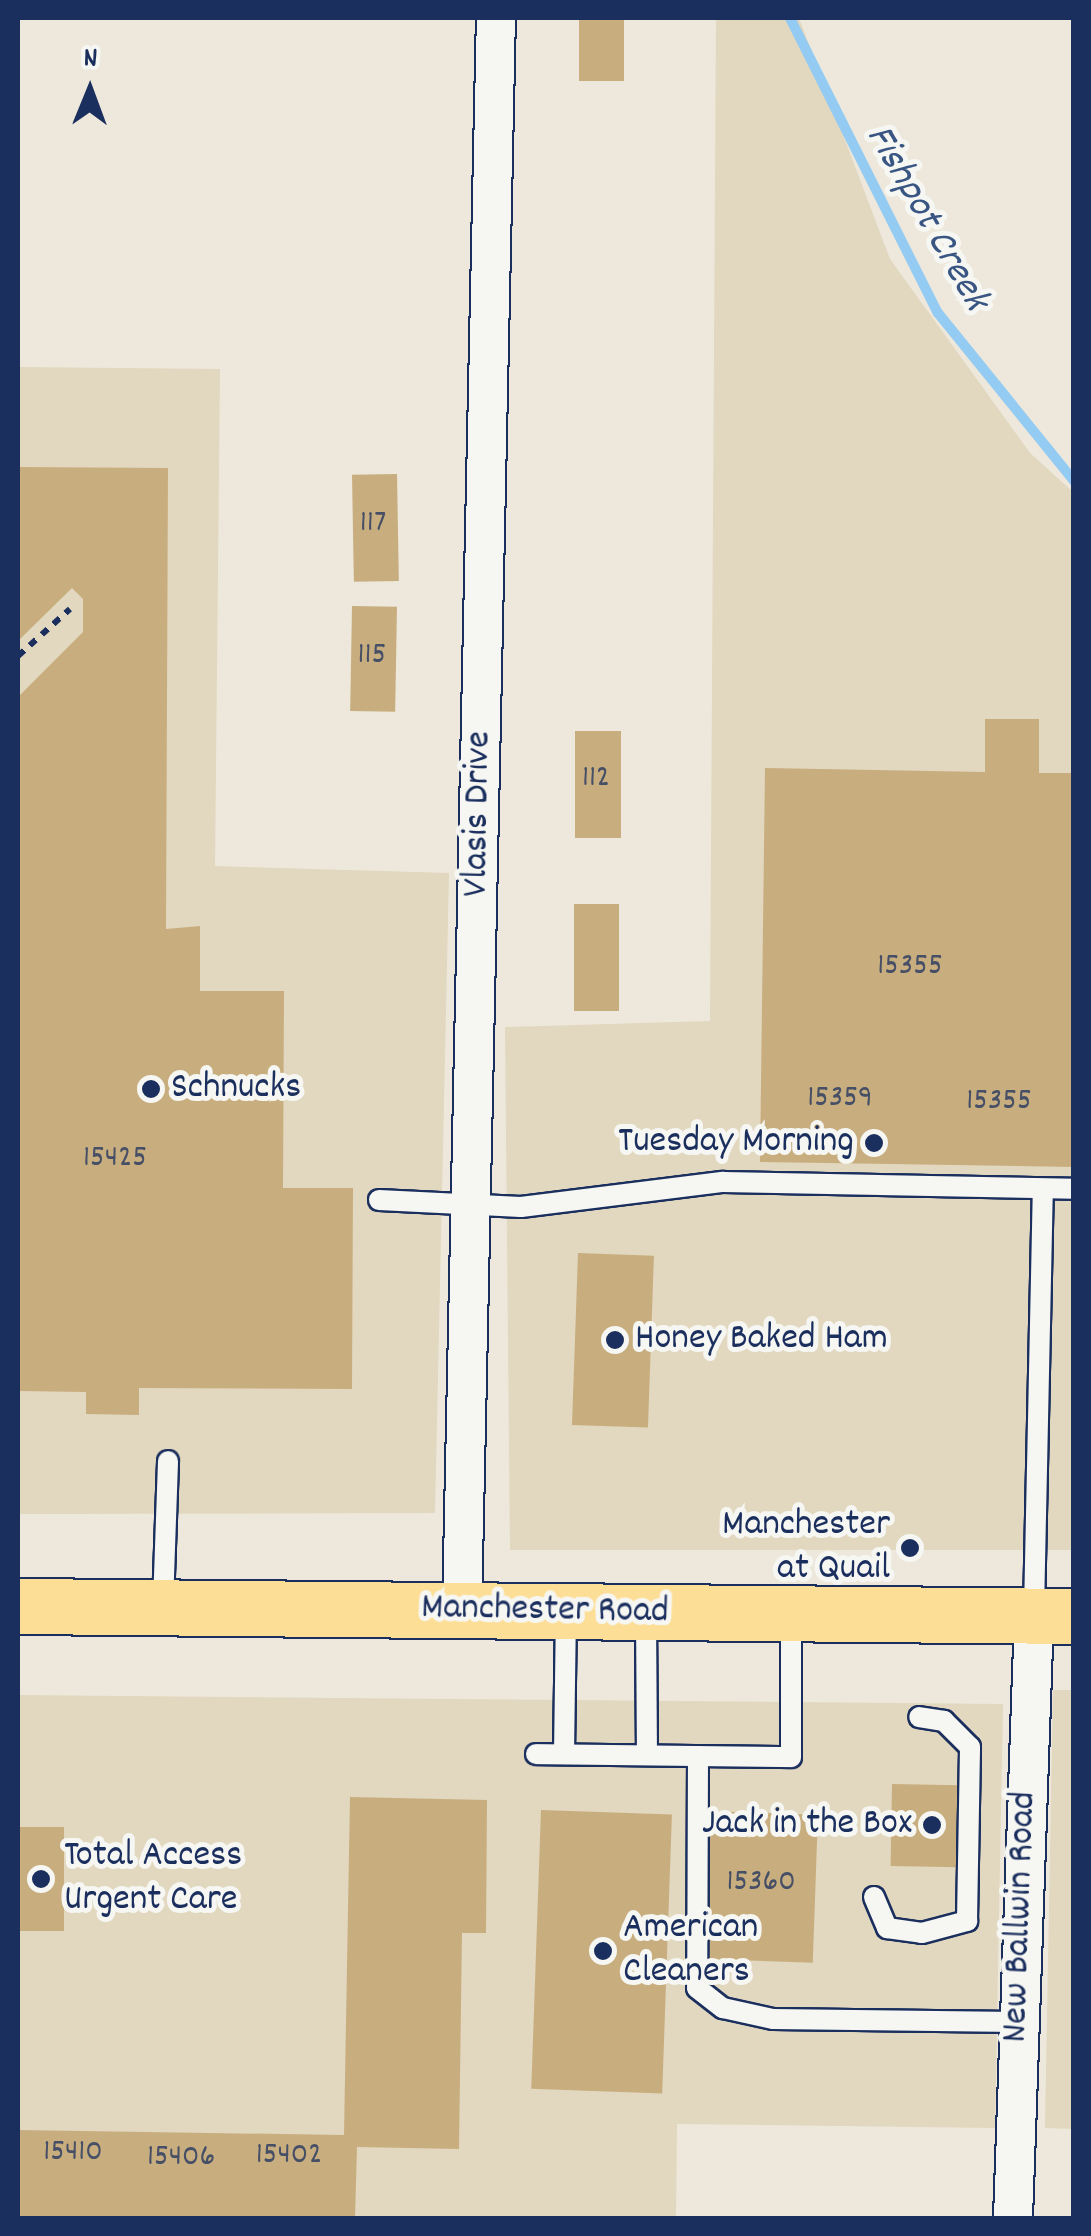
<!DOCTYPE html>
<html>
<head>
<meta charset="utf-8">
<style>
  body { margin:0 }
  #map { position:relative; width:1091px; height:2236px; overflow:hidden; background:#ede8db; font-family:Dekko,sans-serif }
  div>[style] { position:absolute }
  .built>* { inset:0; background:#e2d7bf }
  .stream>* { height:10px; margin:-5px; padding:0 5px; transform-origin:5px; border-radius:5px; background:#94cbf3 }
  .building>* { inset:0; background:#c8ae7f; transform-origin:0 0 }
  .path>* { height:6px; margin-top:-3px; transform-origin:0; background:repeating-linear-gradient(90deg,#1b2f5e 0 8px,transparent 0 16px) }
  .roads { filter:drop-shadow(2px 0 #1b2f5e) drop-shadow(-2px 0 #1b2f5e) drop-shadow(0 2px #1b2f5e) drop-shadow(0 -2px #1b2f5e) }
  .service>* { height:20px; margin:-10px; padding:0 10px; transform-origin:10px; border-radius:10px; background:#f6f6f2 }
  .minor>* { height:38px; margin:-19px; padding:0 19px; transform-origin:19px; border-radius:19px; background:#f6f6f2 }
  .trunk>* { height:55px; margin:-27.5px; padding:0 27.5px; transform-origin:27.5px; border-radius:27.5px; background:#fdde96 }
  .dots>* { width:28px; height:28px; translate:-50% -50%; box-sizing:border-box; border:5px solid #f6f6f2; border-radius:50% }
  span { translate:-50% -50%; white-space:nowrap; text-align:center; line-height:1.15; -webkit-text-stroke:10px #f6f6f2; paint-order:stroke }
  .number-label { font-size:32px; color:#464f66 }
  .number-label span { -webkit-text-stroke-width:0 }
  .street-label { font-size:38px; color:#1b2f5e }
  .poi-label { font-size:38px; color:#1b2f5e }
  .left { translate:0 -50%; text-align:left }
  .right { translate:-100% -50%; text-align:right }
  .water-label { font-size:40px; color:#395683; font-style:italic }
  .frame { position:absolute; inset:0; border:20px solid #1b2f5e; pointer-events:none }
  .north { position:absolute; left:40px; top:40px; width:100px; height:100px; -webkit-text-stroke:8px #f6f6f2; paint-order:stroke; rotate:1deg; font-size:28px; font-weight:700; line-height:40px; text-align:center; color:#1b2f5e }
  .north::after { content:''; display:block; margin:auto; width:35px; height:45px; background:#1b2f5e; clip-path:polygon(50% 0,100% 100%,50% 72%,0 100%) }
</style>
</head>
<body>
<div id="map">
  <div class="built">
    <div style="clip-path:polygon(716px 18px,799px 18px,890px 259px,1030px 453px,1073px 492px,1073px 1550px,510px 1550px,505px 1027px,710px 1021px)"></div>
    <div style="clip-path:polygon(18px 367px,220px 369px,215px 866px,449px 873px,435px 1513px,18px 1514px)"></div>
    <div style="clip-path:polygon(1053px 1690px,1074px 1690px,1073px 2129px,1045px 2128px)"></div>
    <div style="clip-path:polygon(18px 1695px,1003px 1704px,995px 2128px,677px 2124px,676px 2218px,18px 2218px)"></div>
  </div>
  <div class="stream">
    <div style="left:790px;top:18px;width:330px;rotate:63.4deg"></div>
    <div style="left:938px;top:313px;width:216px;rotate:51deg"></div>
  </div>
  <div class="building">
    <div style="left:579px;top:18px;width:45px;height:63px"></div>
    <div style="clip-path:polygon(18px 467px,168px 468px,166px 929px,200px 926px,200px 991px,284px 991px,283px 1188px,353px 1188px,352px 1389px,139px 1388px,139px 1415px,86px 1414px,86px 1392px,18px 1391px,18px 697px,83px 632px,83px 599px,72px 588px,18px 641px)"></div>
    <div style="left:397px;top:474px;width:107px;height:45px;rotate:89deg"></div>
    <div style="left:352px;top:606px;width:45px;height:105px;rotate:1deg"></div>
    <div style="clip-path:polygon(985px 719px,1039px 719px,1039px 773px,1074px 773px,1074px 1167px,760px 1162px,765px 768px,985px 772px)"></div>
    <div style="left:575px;top:731px;width:46px;height:107px"></div>
    <div style="left:574px;top:904px;width:45px;height:107px"></div>
    <div style="left:578px;top:1253px;width:76px;height:172px;rotate:2deg"></div>
    <div style="left:892px;top:1784px;width:81px;height:82px;rotate:1deg"></div>
    <div style="clip-path:polygon(350px 1797px,487px 1800px,486px 1933px,462px 1933px,459px 2149px,357px 2147px,355px 2218px,18px 2218px,18px 2130px,344px 2135px)"></div>
    <div style="left:541px;top:1810px;width:131px;height:279px;rotate:2deg"></div>
    <div style="left:707px;top:1811px;width:111px;height:148px;rotate:2deg"></div>
    <div style="left:18px;top:1827px;width:46px;height:104px"></div>
  </div>
  <div class="path">
    <div style="left:18px;top:656px;width:70px;rotate:-42.1deg"></div>
  </div>
  <div class="roads">
    <div class="service">
      <div style="left:379px;top:1200px;width:142px;rotate:2.8deg"></div>
      <div style="left:521px;top:1207px;width:204px;rotate:-7.1deg"></div>
      <div style="left:723px;top:1182px;width:351px;rotate:1.1deg"></div>
      <div style="left:163px;top:1605px;width:144px;rotate:-88deg"></div>
      <div style="left:1034px;top:1611px;width:422px;rotate:-88.8deg"></div>
      <div style="left:646px;top:1614px;width:141px;rotate:89.6deg"></div>
      <div style="left:536px;top:1754px;width:255px;rotate:0.7deg"></div>
      <div style="left:791px;top:1757px;width:143px;rotate:-90deg"></div>
      <div style="left:564px;top:1754px;width:140px;rotate:-89.2deg"></div>
      <div style="left:698px;top:1756px;width:232px;rotate:90.2deg"></div>
      <div style="left:697px;top:1988px;width:33px;rotate:38deg"></div>
      <div style="left:723px;top:2008px;width:51px;rotate:12.4deg"></div>
      <div style="left:773px;top:2019px;width:244px;rotate:0.7deg"></div>
      <div style="left:874px;top:1897px;width:34px;rotate:67deg"></div>
      <div style="left:887px;top:1928px;width:35px;rotate:8deg"></div>
      <div style="left:922px;top:1933px;width:47px;rotate:-14.9deg"></div>
      <div style="left:967px;top:1921px;width:174px;rotate:-89deg"></div>
      <div style="left:970px;top:1747px;width:37px;rotate:-135deg"></div>
      <div style="left:944px;top:1721px;width:25px;rotate:-171deg"></div>
    </div>
    <div class="minor">
      <div style="left:462px;top:1610px;width:1592px;rotate:-88.78deg"></div>
      <div style="left:1013px;top:2218px;width:602px;rotate:-88deg"></div>
    </div>
    <div class="trunk">
      <div style="left:18px;top:1606px;width:1056px;rotate:0.54deg"></div>
    </div>
  </div>
  <div class="dots">
    <div style="left:151px;top:1089px;background:#1b2f5e"></div>
    <div style="left:874px;top:1143px;background:#1b2f5e"></div>
    <div style="left:615px;top:1340px;background:#1b2f5e"></div>
    <div style="left:910px;top:1548px;background:#1b2f5e"></div>
    <div style="left:932px;top:1825px;background:#1b2f5e"></div>
    <div style="left:41px;top:1879px;background:#1b2f5e"></div>
    <div style="left:603px;top:1951px;background:#1b2f5e"></div>
  </div>
  <div class="number-label">
    <span style="left:373px;top:524px">117</span>
    <span style="left:372px;top:656px">115</span>
    <span style="left:596px;top:779px">112</span>
    <span style="left:910px;top:967px">15355</span>
    <span style="left:840px;top:1099px">15359</span>
    <span style="left:999px;top:1102px">15355</span>
    <span style="left:115px;top:1159px">15425</span>
    <span style="left:761px;top:1883px">15360</span>
    <span style="left:73px;top:2153px">15410</span>
    <span style="left:289px;top:2156px">15402</span>
    <span style="left:181px;top:2158px">15406</span>
  </div>
  <div class="street-label">
    <span style="left:479px;top:814px;rotate:-89deg">Vlasis Drive</span>
    <span style="left:545px;top:1611px;rotate:1deg">Manchester Road</span>
    <span style="left:1021px;top:1917px;rotate:-88deg">New Ballwin Road</span>
  </div>
  <div class="poi-label">
    <span class="left" style="left:171px;top:1089px">Schnucks</span>
    <span class="right" style="left:854px;top:1143px">Tuesday Morning</span>
    <span class="left" style="left:635px;top:1340px">Honey Baked Ham</span>
    <span class="right" style="left:890px;top:1548px">Manchester<br>at Quail</span>
    <span class="right" style="left:912px;top:1825px">Jack in the Box</span>
    <span class="left" style="left:64px;top:1879px">Total Access<br>Urgent Care</span>
    <span class="left" style="left:623px;top:1951px">American<br>Cleaners</span>
  </div>
  <div class="water-label">
    <span style="left:925px;top:219px;rotate:60deg">Fishpot Creek</span>
  </div>
  <div class="frame"></div>
  <div class="north">N</div>
</div>
</body>
</html>
